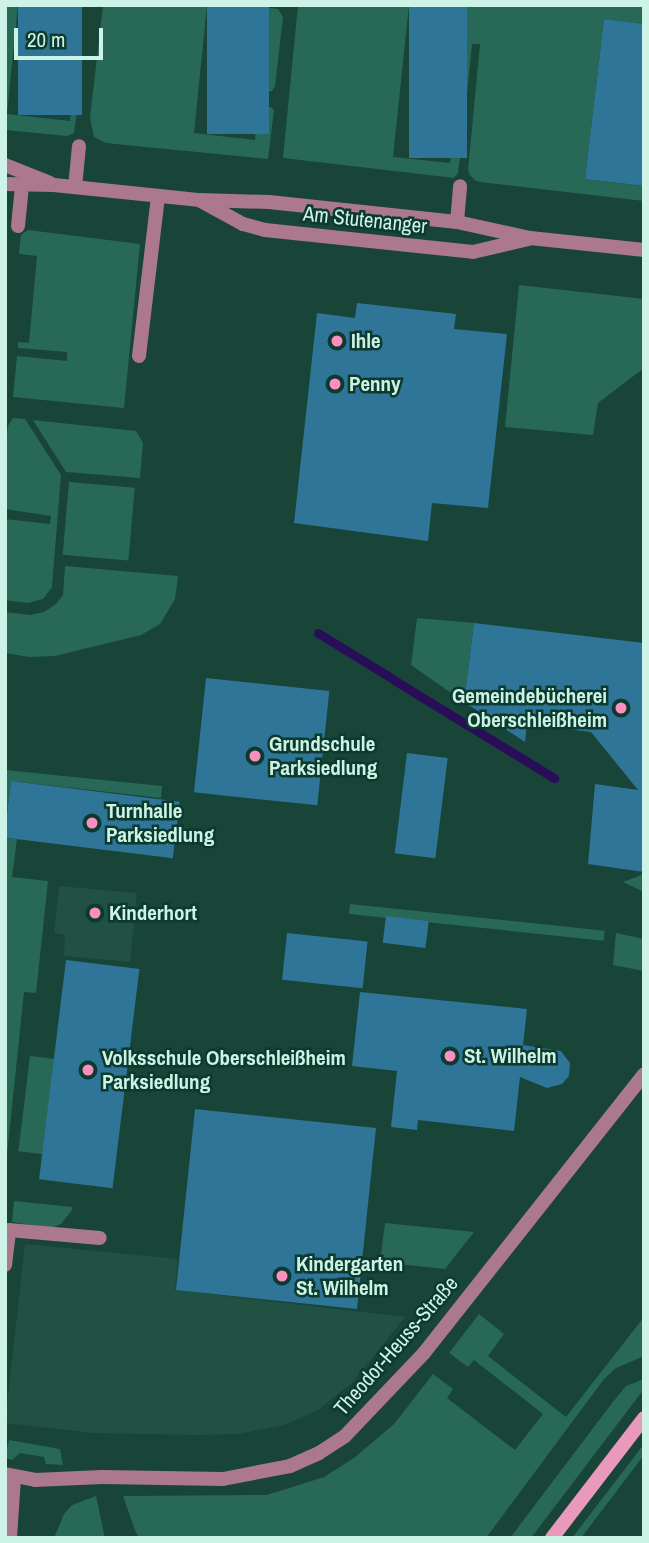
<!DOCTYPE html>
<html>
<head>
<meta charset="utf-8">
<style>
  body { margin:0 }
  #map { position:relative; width:649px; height:1543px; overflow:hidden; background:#194438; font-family:"Archivo Narrow",sans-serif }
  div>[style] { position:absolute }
  .built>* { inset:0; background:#205143 }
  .green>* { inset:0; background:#286857; transform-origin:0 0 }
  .stream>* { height:9px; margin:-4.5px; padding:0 4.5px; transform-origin:4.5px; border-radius:4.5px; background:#2a0d59 }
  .building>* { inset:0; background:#2e7597; transform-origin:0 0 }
  .lane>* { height:14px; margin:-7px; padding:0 7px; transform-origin:7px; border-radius:7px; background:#ab788d }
  .street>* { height:14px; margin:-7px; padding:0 7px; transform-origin:7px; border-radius:7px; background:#ab788d }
  .secondary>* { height:14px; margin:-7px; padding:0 7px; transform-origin:7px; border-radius:7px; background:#e999bb }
  .dots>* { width:19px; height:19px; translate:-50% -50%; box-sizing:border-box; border:4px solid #0c3a2e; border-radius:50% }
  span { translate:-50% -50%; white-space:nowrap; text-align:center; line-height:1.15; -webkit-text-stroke:5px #0c3a2e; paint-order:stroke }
  .street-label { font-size:21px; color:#ccf3e5 }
  .poi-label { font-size:21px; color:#ccf3e5; font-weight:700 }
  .left { translate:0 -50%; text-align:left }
  .right { translate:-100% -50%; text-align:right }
  .frame { position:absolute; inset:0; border:7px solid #ccf3e5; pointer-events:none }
  .scale { position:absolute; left:14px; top:28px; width:89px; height:32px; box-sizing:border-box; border:4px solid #ccf3e5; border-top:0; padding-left:9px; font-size:21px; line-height:24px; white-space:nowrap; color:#ccf3e5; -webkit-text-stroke:5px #0c3a2e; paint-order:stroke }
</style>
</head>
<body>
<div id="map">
  <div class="built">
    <div style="clip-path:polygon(59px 886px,137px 893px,130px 962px,64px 956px,65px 935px,54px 933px)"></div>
    <div style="clip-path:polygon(25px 1244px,178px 1259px,175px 1290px,405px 1317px,353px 1382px,318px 1410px,285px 1425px,239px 1434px,197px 1435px,93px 1433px,5px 1423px)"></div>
  </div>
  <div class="green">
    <div style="clip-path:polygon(5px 5px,18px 5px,7px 114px,70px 121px,74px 85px,80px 90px,74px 133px,67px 136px,5px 130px)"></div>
    <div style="clip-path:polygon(103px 5px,207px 5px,194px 133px,255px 140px,258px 106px,271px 107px,274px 110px,268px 159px,125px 145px,106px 143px,94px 137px,90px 118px)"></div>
    <div style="clip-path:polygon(298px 5px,409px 5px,393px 157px,450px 163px,454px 127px,459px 128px,463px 132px,458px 173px,454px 178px,283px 158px)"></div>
    <div style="clip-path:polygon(467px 5px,644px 6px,644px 24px,604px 19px,585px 179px,642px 186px,644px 179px,644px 201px,488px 183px,476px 181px,470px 175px,468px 170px,480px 44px,472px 44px,465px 114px,455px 115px)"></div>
    <div style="clip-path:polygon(269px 8px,278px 9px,283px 17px,275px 86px,272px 91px,260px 93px)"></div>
    <div style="clip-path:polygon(28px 230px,140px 244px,124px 408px,13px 397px,17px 356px,67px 361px,67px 352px,18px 348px,18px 342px,29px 343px,37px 256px,19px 254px,21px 235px)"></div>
    <div style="clip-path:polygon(519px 285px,644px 299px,644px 368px,598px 403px,593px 435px,505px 427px)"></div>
    <div style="clip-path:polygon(13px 418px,25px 419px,61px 475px,52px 587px,43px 599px,28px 603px,5px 600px,5px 519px,50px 524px,51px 516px,5px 509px,5px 455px,8px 426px)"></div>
    <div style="clip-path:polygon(33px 420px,136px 431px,143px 443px,140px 478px,66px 472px)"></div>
    <div style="left:69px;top:482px;width:66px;height:73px;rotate:5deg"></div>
    <div style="clip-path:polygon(65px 566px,178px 576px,175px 599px,160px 624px,141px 635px,55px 656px,29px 657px,5px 653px,5px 612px,30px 615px,44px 612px,56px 604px,63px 595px)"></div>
    <div style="clip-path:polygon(417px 618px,474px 623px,464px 702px,411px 665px)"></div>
    <div style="clip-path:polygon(5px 770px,162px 786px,161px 798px,11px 781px,5px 828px)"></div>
    <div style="clip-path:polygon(5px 838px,17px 839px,12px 877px,48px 881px,36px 993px,24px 992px,5px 1174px)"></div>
    <div style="clip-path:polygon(644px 874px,644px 892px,623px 882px)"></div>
    <div style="left:350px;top:904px;width:256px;height:10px;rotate:6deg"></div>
    <div style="clip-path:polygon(616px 933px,644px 939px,644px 971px,613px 965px)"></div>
    <div style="left:30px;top:1056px;width:25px;height:96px;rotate:7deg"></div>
    <div style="clip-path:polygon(14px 1201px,72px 1207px,72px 1210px,61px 1224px,51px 1228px,31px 1225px,12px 1222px)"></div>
    <div style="clip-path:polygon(385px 1223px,474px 1232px,445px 1269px,380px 1262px)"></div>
    <div style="clip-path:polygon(479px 1314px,504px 1334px,488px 1356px,566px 1417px,644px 1317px,644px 1356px,616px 1368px,604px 1379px,486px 1538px,140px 1538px,136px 1533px,123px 1496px,267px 1495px,324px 1477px,354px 1458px,394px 1424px,433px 1374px,453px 1389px,447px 1398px,515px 1450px,543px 1414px,474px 1360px,468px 1367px,449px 1353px)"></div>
    <div style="clip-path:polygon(644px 1379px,644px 1389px,531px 1538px,510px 1538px,612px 1403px,626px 1386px)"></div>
    <div style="clip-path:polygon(9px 1440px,60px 1449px,63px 1465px,46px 1464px,44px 1457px,20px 1453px,12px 1460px,5px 1458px)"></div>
    <div style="clip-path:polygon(644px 1444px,644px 1455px,581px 1538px,572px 1538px)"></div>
    <div style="clip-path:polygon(96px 1496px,105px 1538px,54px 1538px,64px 1514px,72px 1505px)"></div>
  </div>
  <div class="stream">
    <div style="left:318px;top:633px;width:88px;rotate:31.5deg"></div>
    <div style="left:394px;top:680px;width:188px;rotate:31.5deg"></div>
  </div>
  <div class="building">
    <div style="left:18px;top:5px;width:64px;height:110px"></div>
    <div style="left:207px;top:5px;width:62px;height:129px"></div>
    <div style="left:409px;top:5px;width:58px;height:153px"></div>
    <div style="clip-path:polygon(604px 19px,644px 24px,644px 186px,585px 179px)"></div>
    <div style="clip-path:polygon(357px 303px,456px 314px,454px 329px,507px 334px,488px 508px,432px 503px,428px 541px,294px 523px,317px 313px,355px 318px)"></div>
    <div style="clip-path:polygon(474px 623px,644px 643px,644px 872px,588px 864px,595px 784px,638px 790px,591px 732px,527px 724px,525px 742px,464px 702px)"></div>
    <div style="left:206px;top:678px;width:124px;height:115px;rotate:6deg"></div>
    <div style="left:407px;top:753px;width:41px;height:101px;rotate:7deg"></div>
    <div style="left:11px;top:781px;width:170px;height:57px;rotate:7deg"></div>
    <div style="left:386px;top:916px;width:43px;height:27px;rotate:7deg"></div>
    <div style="left:287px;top:933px;width:81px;height:47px;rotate:6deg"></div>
    <div style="left:66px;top:960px;width:74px;height:221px;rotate:7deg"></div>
    <div style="clip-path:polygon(360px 992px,527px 1009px,523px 1045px,561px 1051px,570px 1063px,569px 1076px,562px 1084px,547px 1088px,520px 1077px,514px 1131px,418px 1120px,417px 1130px,391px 1127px,397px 1071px,352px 1066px)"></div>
    <div style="left:195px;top:1109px;width:182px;height:182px;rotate:6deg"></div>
  </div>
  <div class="lane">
    <div style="left:75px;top:187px;width:41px;rotate:-84.4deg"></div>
    <div style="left:457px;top:222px;width:36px;rotate:-85deg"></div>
    <div style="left:18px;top:226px;width:40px;rotate:-84.3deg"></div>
    <div style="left:139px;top:356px;width:161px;rotate:-83.2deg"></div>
    <div style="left:5px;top:1265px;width:35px;rotate:-83deg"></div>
    <div style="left:9px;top:1230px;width:91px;rotate:5deg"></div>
  </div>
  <div class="street">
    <div style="left:5px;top:165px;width:48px;rotate:21.8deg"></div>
    <div style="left:5px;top:184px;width:49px;rotate:1.2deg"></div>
    <div style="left:54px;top:185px;width:147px;rotate:5.9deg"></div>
    <div style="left:200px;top:200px;width:69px;rotate:1.7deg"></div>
    <div style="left:269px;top:202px;width:189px;rotate:6.1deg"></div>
    <div style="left:457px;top:222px;width:75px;rotate:12.4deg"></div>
    <div style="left:530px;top:238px;width:115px;rotate:6deg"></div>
    <div style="left:201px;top:201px;width:48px;rotate:28.7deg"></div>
    <div style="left:243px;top:224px;width:23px;rotate:15deg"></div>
    <div style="left:265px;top:230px;width:209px;rotate:6deg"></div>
    <div style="left:473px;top:252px;width:57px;rotate:-13.3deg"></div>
    <div style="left:5px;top:1474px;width:31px;rotate:11deg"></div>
    <div style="left:35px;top:1480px;width:67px;rotate:-2.6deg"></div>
    <div style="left:102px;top:1477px;width:121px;rotate:0.9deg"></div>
    <div style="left:223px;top:1479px;width:68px;rotate:-11deg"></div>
    <div style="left:290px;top:1466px;width:32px;rotate:-24deg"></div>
    <div style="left:319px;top:1453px;width:31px;rotate:-33deg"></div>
    <div style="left:345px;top:1436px;width:115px;rotate:-46.4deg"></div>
    <div style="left:424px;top:1353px;width:355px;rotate:-51.7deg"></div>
    <div style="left:10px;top:1538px;width:60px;rotate:-86.2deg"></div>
  </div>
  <div class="secondary">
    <div style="left:552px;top:1538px;width:151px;rotate:-52.5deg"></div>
  </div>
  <div class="dots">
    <div style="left:337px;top:341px;background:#fd8ec0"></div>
    <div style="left:335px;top:384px;background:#fd8ec0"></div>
    <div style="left:621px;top:708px;background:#fd8ec0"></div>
    <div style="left:255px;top:756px;background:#fd8ec0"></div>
    <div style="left:92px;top:823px;background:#fd8ec0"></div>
    <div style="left:95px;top:913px;background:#fd8ec0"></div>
    <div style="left:450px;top:1056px;background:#fd8ec0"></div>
    <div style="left:88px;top:1070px;background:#fd8ec0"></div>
    <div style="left:282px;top:1276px;background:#fd8ec0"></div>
  </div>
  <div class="street-label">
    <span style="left:365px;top:220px;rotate:6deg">Am Stutenanger</span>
    <span style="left:396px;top:1346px;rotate:-49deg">Theodor-Heuss-Straße</span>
  </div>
  <div class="poi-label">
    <span class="left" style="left:351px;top:341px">Ihle</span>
    <span class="left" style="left:349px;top:384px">Penny</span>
    <span class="right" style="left:607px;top:708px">Gemeindebücherei<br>Oberschleißheim</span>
    <span class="left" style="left:269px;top:756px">Grundschule<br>Parksiedlung</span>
    <span class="left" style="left:106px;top:823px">Turnhalle<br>Parksiedlung</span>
    <span class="left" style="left:109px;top:913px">Kinderhort</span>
    <span class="left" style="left:464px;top:1056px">St. Wilhelm</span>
    <span class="left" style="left:102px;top:1070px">Volksschule Oberschleißheim<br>Parksiedlung</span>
    <span class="left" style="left:296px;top:1276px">Kindergarten<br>St. Wilhelm</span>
  </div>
  <div class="frame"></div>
  <div class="scale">20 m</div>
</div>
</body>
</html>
